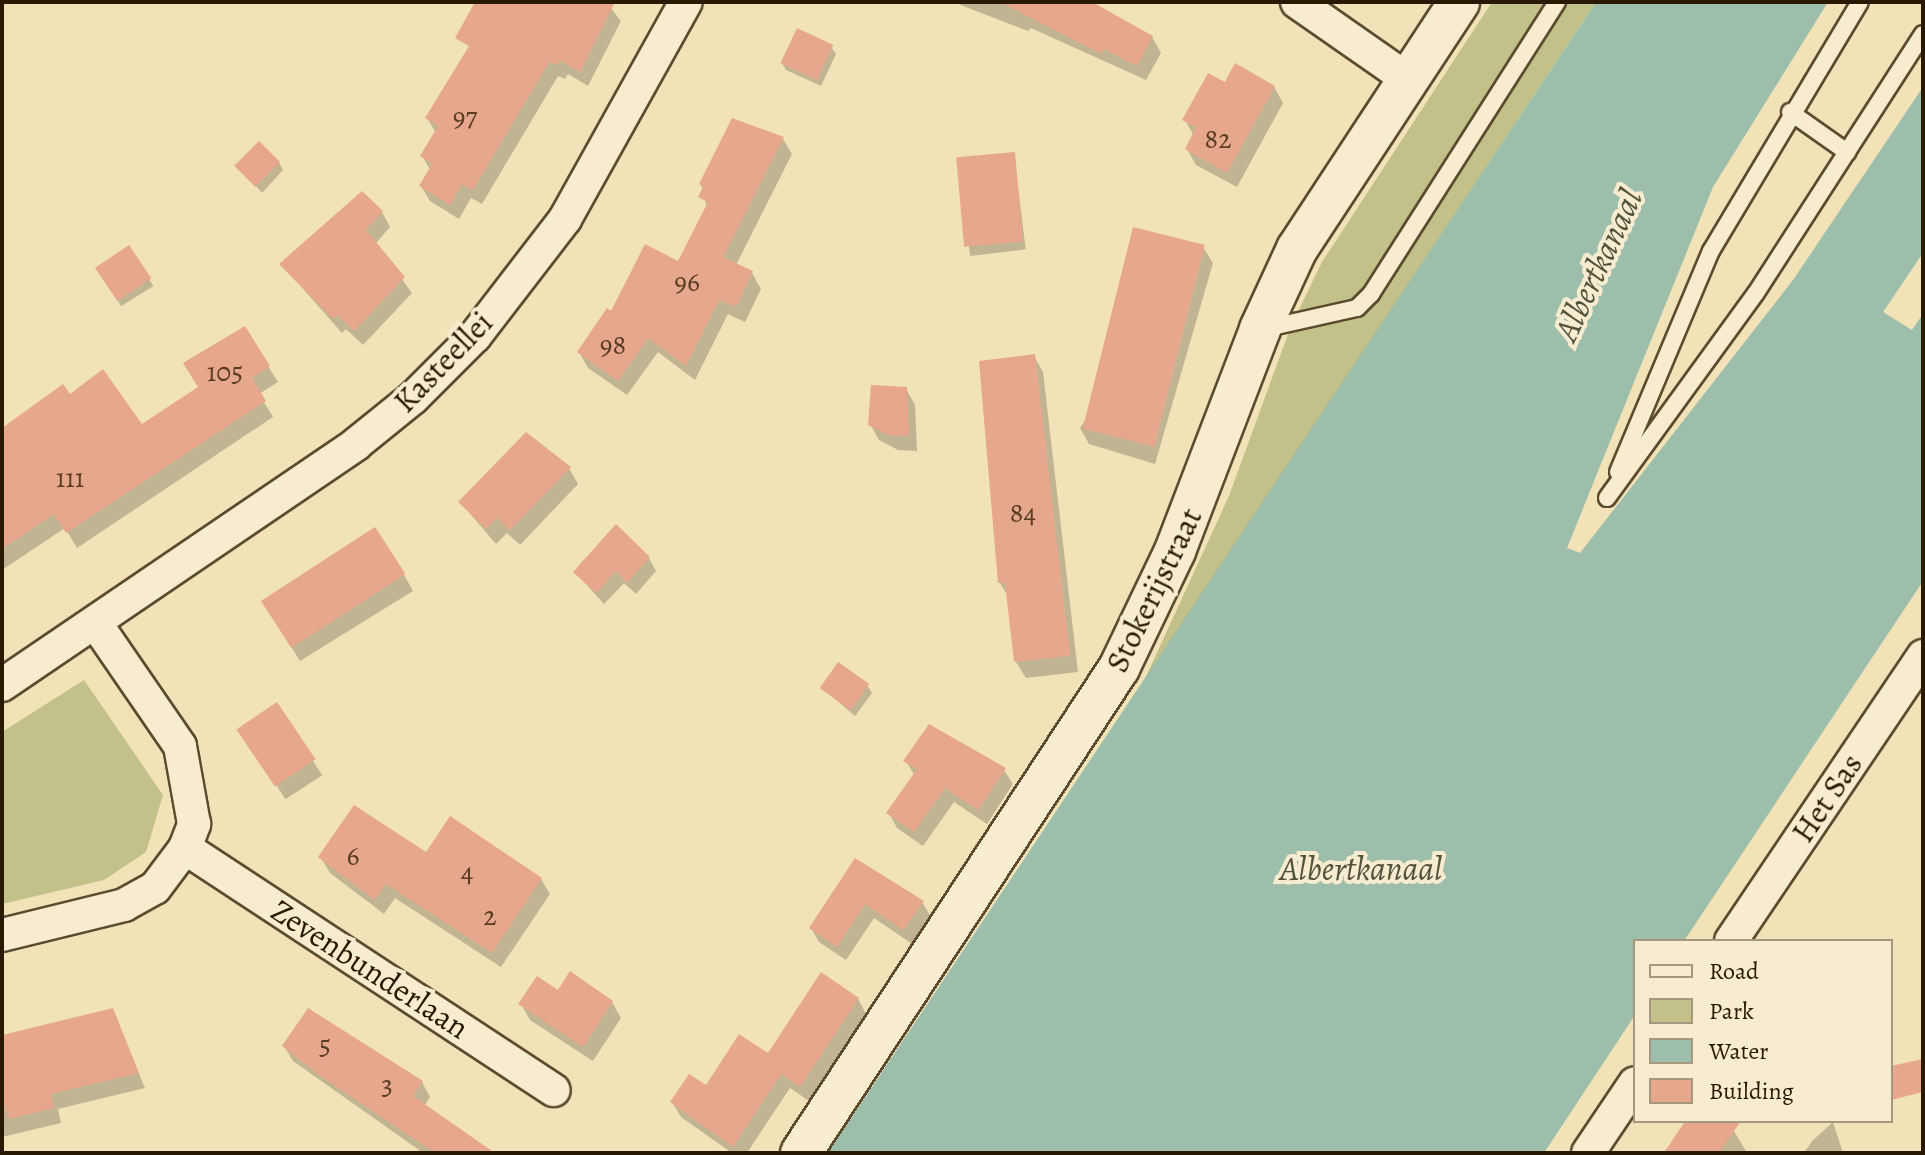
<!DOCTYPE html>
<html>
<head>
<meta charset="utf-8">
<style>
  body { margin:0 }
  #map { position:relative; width:1925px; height:1155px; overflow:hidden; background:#f2e2b7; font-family:Alegreya,serif }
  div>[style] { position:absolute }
  .green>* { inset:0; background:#c2c189 }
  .water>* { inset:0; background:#9cbeaa }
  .shadow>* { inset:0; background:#0003; transform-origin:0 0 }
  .building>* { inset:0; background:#e7a78c; transform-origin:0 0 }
  .roads { filter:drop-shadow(2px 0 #5c4b2f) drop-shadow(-2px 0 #5c4b2f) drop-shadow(0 2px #5c4b2f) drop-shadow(0 -2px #5c4b2f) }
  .service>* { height:16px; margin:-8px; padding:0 8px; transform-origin:8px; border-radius:8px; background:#f7ecd0 }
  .minor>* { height:32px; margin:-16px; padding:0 16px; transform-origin:16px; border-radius:16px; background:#f7ecd0 }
  .tertiary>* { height:40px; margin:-20px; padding:0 20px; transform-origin:20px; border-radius:20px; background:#f7ecd0 }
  span { translate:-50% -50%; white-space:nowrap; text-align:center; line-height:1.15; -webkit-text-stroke:8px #f7ecd0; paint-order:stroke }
  .number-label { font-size:28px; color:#593c24 }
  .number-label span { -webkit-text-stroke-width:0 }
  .street-label { font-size:32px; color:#2a1902 }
  .water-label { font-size:34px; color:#52533d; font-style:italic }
  .frame { position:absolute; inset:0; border:4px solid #2a1902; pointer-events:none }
  .legend { position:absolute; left:1633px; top:939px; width:260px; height:184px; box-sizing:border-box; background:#f7ecd0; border:2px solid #a5987e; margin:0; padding:10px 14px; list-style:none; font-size:24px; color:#2a1902 }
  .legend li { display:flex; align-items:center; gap:16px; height:40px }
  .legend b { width:40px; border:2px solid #a5987e }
</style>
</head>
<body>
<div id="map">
  <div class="green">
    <div style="clip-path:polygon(1492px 2px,1596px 2px,1143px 683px,1229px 496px,1291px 326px,1322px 262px)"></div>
    <div style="clip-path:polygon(84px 680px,163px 795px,146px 852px,104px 880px,2px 904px,2px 732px)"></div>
  </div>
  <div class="water">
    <div style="clip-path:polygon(1596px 2px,1828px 2px,1713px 187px,1567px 548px,1580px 553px,1793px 280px,1923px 87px,1923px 253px,1883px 312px,1912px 330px,1923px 314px,1923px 581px,1684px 941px,1635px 941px,1635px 1015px,1544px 1153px,828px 1153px)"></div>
  </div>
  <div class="shadow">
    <div style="clip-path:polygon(520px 2px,606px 2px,621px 21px,588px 86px,568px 74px,565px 79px,558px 76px,482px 204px,471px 198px,459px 219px,430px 201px,421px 186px,431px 171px,422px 156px,436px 133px,427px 118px)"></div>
    <div style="clip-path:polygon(953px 2px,1088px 2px,1152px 37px,1161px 53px,1146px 80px,1031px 28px,1028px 31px)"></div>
    <div style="clip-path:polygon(831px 47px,836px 54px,821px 86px,786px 70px,782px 63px)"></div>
    <div style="clip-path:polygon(1226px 85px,1274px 87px,1283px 103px,1237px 187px,1196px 165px,1187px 149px,1194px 136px,1185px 120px)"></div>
    <div style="clip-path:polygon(783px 139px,792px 154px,736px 265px,752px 273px,761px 289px,745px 322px,728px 314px,695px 380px,658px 352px,627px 395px,588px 368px,579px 352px,612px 314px,679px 263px,707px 208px,701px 184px)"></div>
    <div style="left:1014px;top:154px;width:96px;height:56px;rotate:83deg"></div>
    <div style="clip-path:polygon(279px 163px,283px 170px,262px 193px,239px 167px)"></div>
    <div style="clip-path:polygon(382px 212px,390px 227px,376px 243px,412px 293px,363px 345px,346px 329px,342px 333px,282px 265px)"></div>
    <div style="left:129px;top:247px;width:46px;height:38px;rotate:58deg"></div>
    <div style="clip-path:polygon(1203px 247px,1213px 263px,1155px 464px,1089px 444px,1080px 428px)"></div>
    <div style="clip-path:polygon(244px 328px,278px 382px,259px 394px,273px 417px,77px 548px,65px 528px,2px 570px,2px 431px,69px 396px,141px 427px,200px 388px)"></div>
    <div style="clip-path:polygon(1034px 356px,1043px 372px,1078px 672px,1026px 678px,1016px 662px,1009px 598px,1000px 583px)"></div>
    <div style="clip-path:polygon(906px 389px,915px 405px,917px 451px,898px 450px,879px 440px,870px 424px)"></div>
    <div style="clip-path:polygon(569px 468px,578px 484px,520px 545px,507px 533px,496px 544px,460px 502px)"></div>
    <div style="clip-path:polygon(649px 558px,656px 571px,636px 594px,624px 583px,604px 604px,575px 572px)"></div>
    <div style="clip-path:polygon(404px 575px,413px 591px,300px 661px,275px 621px)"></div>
    <div style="clip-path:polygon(867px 685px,872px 693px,855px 716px,822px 688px)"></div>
    <div style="left:276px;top:704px;width:85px;height:44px;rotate:57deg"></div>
    <div style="clip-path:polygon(906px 761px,1004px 770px,1013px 784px,987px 824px,954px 802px,923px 846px,897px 828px,889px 813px,915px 776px)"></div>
    <div style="clip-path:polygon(427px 855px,541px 879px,550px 894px,501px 967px,395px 898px,384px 914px,330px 873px,321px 858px)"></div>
    <div style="clip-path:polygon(856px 860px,922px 902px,931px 917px,912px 944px,874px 918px,846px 960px,819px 942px,811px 928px)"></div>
    <div style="clip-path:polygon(858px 999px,866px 1014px,809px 1101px,790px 1088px,747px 1153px,732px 1153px,681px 1117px,672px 1102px,769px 1056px)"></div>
    <div style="clip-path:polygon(612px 1002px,621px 1018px,593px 1061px,530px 1020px,521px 1004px)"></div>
    <div style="clip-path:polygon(112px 1010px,145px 1088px,58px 1109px,61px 1123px,2px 1137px,2px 1037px)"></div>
    <div style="clip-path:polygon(284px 1046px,422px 1082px,430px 1097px,424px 1106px,492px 1153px,417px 1153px,419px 1150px,293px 1061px)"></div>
    <div style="clip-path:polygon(1688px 1121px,1720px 1121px,1734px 1131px,1747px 1153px,1666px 1153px)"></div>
    <div style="clip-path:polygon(1833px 1122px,1843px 1153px,1804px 1153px,1812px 1141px)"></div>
  </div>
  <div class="building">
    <div style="clip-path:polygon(475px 2px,615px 2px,580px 72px,559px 60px,557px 65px,549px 62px,473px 190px,462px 184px,450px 205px,419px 186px,432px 164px,420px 156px,438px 126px,425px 118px,469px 46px,455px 38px)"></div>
    <div style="clip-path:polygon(1000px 2px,1092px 2px,1153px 36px,1137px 66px,1104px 49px,1101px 54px)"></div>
    <div style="left:797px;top:28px;width:40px;height:39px;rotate:25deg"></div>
    <div style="clip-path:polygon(1235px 63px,1275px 86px,1227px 173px,1185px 149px,1196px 127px,1182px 120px,1208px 73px,1225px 82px)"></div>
    <div style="clip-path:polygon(732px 118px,784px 137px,723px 257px,753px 271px,736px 307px,719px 300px,686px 366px,648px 338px,618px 381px,577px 352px,607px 308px,611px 311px,645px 244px,678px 261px,708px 202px,698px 197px,703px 187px,699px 184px)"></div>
    <div style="left:259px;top:141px;width:30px;height:35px;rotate:45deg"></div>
    <div style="left:1015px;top:152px;width:90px;height:59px;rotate:85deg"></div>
    <div style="clip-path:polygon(362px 191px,383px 211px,366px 230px,405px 277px,354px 331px,337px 315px,333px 319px,279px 264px)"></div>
    <div style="left:1133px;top:227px;width:74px;height:208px;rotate:14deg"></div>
    <div style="left:129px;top:245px;width:40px;height:41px;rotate:56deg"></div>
    <div style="clip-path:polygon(245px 326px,270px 366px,252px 378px,266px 401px,66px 533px,54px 514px,2px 549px,2px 428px,63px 384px,70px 394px,103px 369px,142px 424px,198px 387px,183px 363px)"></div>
    <div style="clip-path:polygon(1035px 354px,1070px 656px,1014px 662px,1005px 583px,998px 583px,979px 361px)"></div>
    <div style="clip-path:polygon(871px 385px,907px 387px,909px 436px,888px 435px,868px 425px)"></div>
    <div style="clip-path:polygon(526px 432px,571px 467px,510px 530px,497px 518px,486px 529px,458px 502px)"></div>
    <div style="clip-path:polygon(616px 524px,650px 557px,627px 583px,616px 571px,596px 593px,573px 572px)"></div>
    <div style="left:375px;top:527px;width:56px;height:136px;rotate:57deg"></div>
    <div style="left:838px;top:662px;width:38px;height:32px;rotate:35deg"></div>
    <div style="left:277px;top:702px;width:69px;height:49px;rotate:56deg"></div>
    <div style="clip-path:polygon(929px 724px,1006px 768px,978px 810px,945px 788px,914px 832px,886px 813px,917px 769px,903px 761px)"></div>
    <div style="clip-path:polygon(354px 805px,426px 852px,450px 816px,542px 878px,492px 953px,386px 884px,375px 900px,318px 857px)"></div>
    <div style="clip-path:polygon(855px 858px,924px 901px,903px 930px,865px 904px,837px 947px,809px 928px)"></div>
    <div style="clip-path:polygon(570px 971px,613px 1001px,583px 1047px,518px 1004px,537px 976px,558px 990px)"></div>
    <div style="clip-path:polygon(821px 972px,859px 998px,800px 1087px,781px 1074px,733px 1147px,670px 1102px,689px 1074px,706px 1085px,739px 1034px,768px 1053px)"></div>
    <div style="clip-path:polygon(113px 1008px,139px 1073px,51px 1094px,54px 1108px,9px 1119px,2px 1098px,2px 1035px)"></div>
    <div style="clip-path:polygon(308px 1008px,423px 1081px,413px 1096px,495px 1153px,435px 1153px,319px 1075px,282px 1046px)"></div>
    <div style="clip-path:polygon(1923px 1059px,1923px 1092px,1891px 1100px,1891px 1066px)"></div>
    <div style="clip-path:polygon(1685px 1121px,1741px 1121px,1719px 1153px,1664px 1153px)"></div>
  </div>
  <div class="roads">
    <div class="service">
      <div style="left:1790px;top:112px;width:70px;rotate:35.1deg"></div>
      <div style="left:1263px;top:329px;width:96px;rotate:-12.6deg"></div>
      <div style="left:1357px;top:308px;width:20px;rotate:-45deg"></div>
      <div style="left:1371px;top:294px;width:346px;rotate:-57.5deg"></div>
      <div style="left:1618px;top:472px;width:240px;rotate:-67.2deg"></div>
      <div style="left:1711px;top:251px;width:290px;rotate:-59.1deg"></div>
      <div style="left:1607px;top:498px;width:253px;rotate:-54deg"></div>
      <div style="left:1756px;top:293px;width:308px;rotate:-57.2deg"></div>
    </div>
    <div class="minor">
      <div style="left:1297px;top:2px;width:133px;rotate:34.9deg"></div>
      <div style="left:2px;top:685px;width:428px;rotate:-34.2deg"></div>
      <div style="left:356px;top:444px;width:73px;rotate:-38.9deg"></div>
      <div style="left:413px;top:398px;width:88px;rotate:-45deg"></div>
      <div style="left:475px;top:336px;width:148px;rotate:-52.4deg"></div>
      <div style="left:565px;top:219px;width:248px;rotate:-60.9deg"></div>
      <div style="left:185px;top:848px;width:441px;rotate:33.3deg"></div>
      <div style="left:2px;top:935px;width:126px;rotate:-13.8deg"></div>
      <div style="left:124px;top:905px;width:35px;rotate:-29deg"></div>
      <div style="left:155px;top:888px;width:50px;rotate:-53.1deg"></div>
      <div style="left:185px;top:848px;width:26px;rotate:-69deg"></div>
      <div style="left:194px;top:824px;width:79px;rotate:-100.2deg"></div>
      <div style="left:180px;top:746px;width:148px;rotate:-124.5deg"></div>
      <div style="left:1731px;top:941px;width:344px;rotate:-56deg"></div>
      <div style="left:1588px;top:1153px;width:84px;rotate:-56.1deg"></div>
    </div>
    <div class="tertiary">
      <div style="left:801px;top:1153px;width:580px;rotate:-56.75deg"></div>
      <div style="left:1119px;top:668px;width:130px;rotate:-64.4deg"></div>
      <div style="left:1175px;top:551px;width:238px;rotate:-69deg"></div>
      <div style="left:1260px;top:329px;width:88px;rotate:-65.2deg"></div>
      <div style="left:1297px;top:249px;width:295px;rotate:-56.7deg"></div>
    </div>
  </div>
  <div class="number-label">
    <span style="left:465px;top:117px">97</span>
    <span style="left:1218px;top:139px">82</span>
    <span style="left:687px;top:282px">96</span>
    <span style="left:613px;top:345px">98</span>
    <span style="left:225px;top:372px">105</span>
    <span style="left:70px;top:478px">111</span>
    <span style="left:1023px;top:513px">84</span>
    <span style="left:353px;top:856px">6</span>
    <span style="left:467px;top:872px">4</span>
    <span style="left:490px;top:916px">2</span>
    <span style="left:325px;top:1045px">5</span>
    <span style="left:387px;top:1085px">3</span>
  </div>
  <div class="street-label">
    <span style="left:443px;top:362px;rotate:-46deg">Kasteellei</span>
    <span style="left:1154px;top:590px;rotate:-64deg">Stokerijstraat</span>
    <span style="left:1827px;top:798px;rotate:-56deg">Het Sas</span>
    <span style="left:370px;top:969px;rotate:33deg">Zevenbunderlaan</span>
  </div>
  <div class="water-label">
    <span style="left:1598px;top:265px;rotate:-65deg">Albertkanaal</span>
    <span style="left:1361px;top:869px">Albertkanaal</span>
  </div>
  <div class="frame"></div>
  <ul class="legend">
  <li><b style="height:10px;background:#f7ecd0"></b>Road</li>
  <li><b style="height:22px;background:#c2c189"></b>Park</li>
  <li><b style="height:22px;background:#9cbeaa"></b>Water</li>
  <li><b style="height:22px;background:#e7a78c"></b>Building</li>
  </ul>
</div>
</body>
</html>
